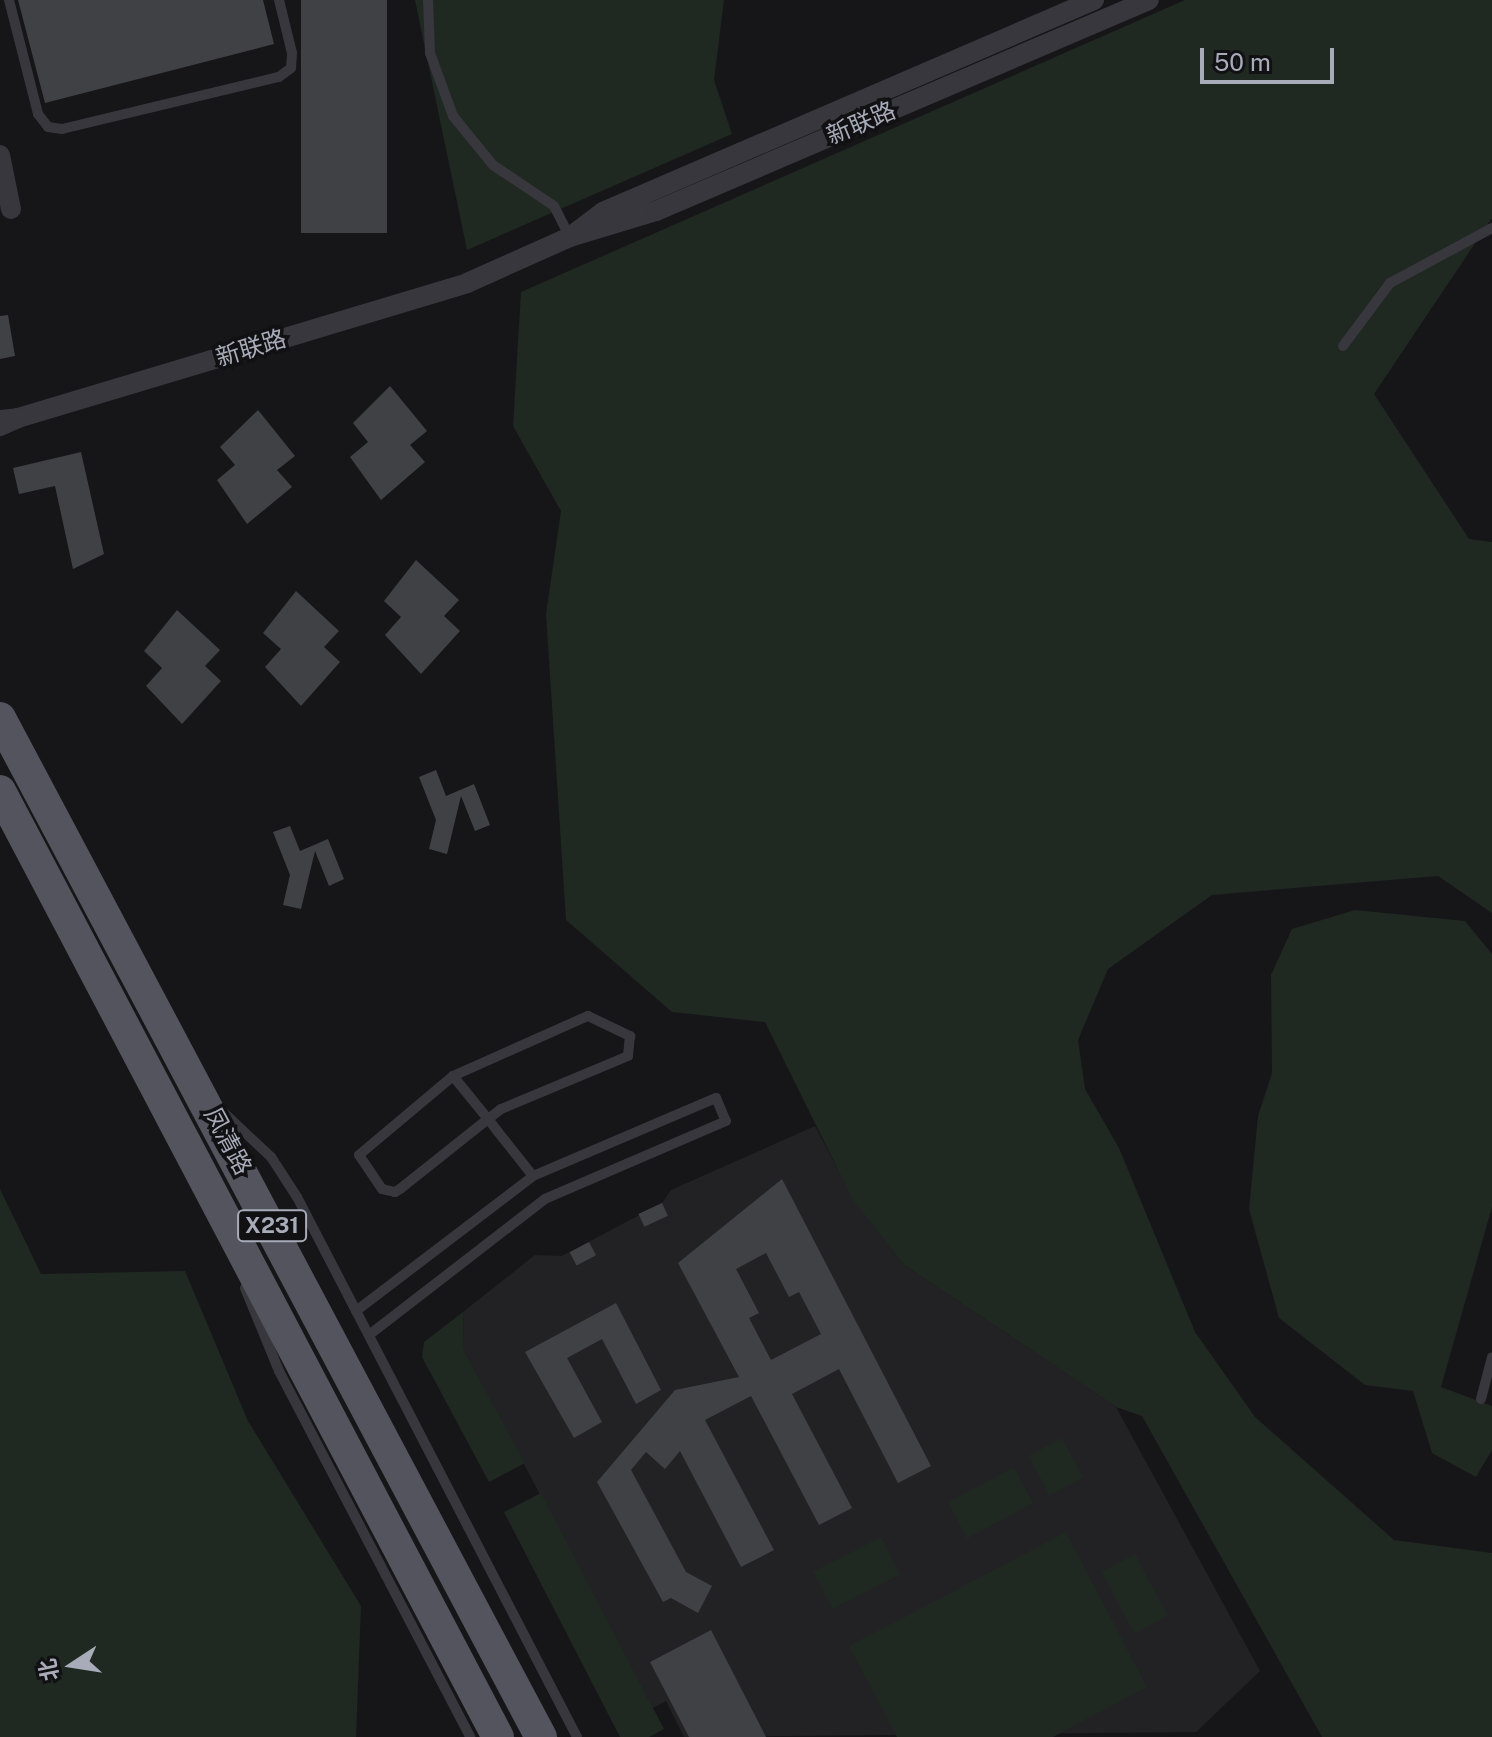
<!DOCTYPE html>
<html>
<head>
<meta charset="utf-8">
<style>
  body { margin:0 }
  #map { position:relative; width:1492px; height:1737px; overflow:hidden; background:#161618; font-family:"Public Sans","Noto Sans SC",sans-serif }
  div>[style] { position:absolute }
  .built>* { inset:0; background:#222225 }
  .green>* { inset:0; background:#202822; transform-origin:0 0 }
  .building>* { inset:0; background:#404145; transform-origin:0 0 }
  .service>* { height:10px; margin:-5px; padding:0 5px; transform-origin:5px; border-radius:5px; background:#37373d }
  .minor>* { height:20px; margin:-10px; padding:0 10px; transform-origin:10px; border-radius:10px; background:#37373d }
  .primary>* { height:32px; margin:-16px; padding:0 16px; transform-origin:16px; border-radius:16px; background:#53545d }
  span { translate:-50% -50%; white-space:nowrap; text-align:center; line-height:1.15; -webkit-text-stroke:7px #111113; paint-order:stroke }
  .shield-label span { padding:2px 6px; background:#111113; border:2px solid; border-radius:6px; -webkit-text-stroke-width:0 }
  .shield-label { font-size:22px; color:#a8acb9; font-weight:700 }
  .street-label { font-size:24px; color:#a8acb9 }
  .north { position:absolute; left:32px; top:1625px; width:80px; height:80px; -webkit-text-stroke:6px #111113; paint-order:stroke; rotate:258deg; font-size:22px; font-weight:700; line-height:32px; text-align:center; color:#a8acb9 }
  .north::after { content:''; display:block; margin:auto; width:28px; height:36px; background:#a8acb9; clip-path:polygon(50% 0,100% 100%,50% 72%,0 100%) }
  .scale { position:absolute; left:1200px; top:48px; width:134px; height:36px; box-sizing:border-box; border:4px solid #a8acb9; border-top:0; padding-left:10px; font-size:24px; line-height:28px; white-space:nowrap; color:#a8acb9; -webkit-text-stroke:6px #111113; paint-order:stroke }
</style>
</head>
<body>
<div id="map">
  <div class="built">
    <div style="clip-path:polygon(815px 1126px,854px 1200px,904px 1265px,1116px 1407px,1260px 1671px,1196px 1732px,684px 1737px,666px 1701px,653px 1708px,464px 1351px,463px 1312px,535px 1255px,562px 1256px,662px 1203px,671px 1190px)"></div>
  </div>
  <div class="green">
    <div style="clip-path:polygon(415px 0,724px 0,714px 80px,732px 134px,467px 250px)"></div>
    <div style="clip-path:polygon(1185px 0,1492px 0,1492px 218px,1374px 394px,1469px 539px,1492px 542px,1492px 913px,1438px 876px,1212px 895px,1108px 969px,1078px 1040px,1085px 1089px,1119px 1148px,1195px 1332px,1255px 1417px,1394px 1540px,1492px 1553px,1492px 1737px,1322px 1737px,1142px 1416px,1116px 1407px,904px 1265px,853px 1200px,765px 1022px,672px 1012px,566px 920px,546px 614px,561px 511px,513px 426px,521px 292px)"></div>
    <div style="clip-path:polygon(1355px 910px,1465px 921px,1492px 954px,1492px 1207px,1441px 1387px,1492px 1406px,1492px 1450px,1476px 1477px,1432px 1453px,1413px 1391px,1365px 1385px,1279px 1318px,1249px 1209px,1258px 1116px,1272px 1073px,1271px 975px,1292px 929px)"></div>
    <div style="clip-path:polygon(0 1189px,41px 1274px,185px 1271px,248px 1421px,361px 1606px,356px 1737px,0 1737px)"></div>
    <div style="clip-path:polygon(463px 1312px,464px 1351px,525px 1463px,489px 1482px,422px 1357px,424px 1342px)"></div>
    <div style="left:1062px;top:1438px;width:45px;height:38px;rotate:62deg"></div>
    <div style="left:1014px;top:1467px;width:41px;height:75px;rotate:62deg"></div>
    <div style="clip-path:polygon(541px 1493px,664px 1729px,649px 1737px,620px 1737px,504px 1512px)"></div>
    <div style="clip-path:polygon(1066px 1532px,1147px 1687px,1053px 1737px,897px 1737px,849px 1646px)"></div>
    <div style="left:881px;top:1537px;width:42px;height:76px;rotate:63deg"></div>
    <div style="left:1135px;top:1554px;width:70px;height:38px;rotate:62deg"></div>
  </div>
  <div class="building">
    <div style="clip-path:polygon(18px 0,263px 0,274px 44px,45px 103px)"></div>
    <div style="left:301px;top:0;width:86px;height:233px"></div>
    <div style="clip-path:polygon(8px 315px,15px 356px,0 359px,0 316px)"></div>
    <div style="clip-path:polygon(390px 386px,427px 431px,410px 445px,425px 462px,381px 500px,350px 457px,368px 442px,353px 423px)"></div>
    <div style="clip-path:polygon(258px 410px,295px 456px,277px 470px,292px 487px,247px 524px,217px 480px,235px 465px,220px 447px)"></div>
    <div style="clip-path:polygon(81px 452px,104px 554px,73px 569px,55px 486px,19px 494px,13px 468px)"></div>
    <div style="clip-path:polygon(416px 560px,459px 600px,444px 616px,460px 631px,421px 674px,385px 635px,401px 617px,384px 601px)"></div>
    <div style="clip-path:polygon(296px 591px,339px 631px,324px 647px,340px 662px,301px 706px,265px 667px,281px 649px,263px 633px)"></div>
    <div style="clip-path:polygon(177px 610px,220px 650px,205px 666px,221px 681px,182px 724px,146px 686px,162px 668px,144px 651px)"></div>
    <div style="clip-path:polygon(436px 770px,446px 796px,474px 784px,490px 825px,475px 831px,461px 796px,447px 854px,429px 849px,436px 820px,419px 777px)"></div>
    <div style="clip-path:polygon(290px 826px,300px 851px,328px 839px,344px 879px,329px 886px,315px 851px,301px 909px,283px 905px,290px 875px,273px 832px)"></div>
    <div style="clip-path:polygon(evenodd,782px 1179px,931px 1466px,898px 1483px,839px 1369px,792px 1394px,852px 1508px,819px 1525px,751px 1396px,705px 1420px,774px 1550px,741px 1567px,680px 1451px,665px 1469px,646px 1452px,631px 1470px,686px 1572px,712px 1586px,698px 1613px,671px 1598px,663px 1602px,597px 1482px,675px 1390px,739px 1377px,678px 1263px,782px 1179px,766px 1253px,789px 1297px,799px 1292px,821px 1334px,771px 1360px,749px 1318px,759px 1313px,736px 1269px,766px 1253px)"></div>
    <div style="left:662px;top:1203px;width:14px;height:26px;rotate:65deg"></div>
    <div style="left:589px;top:1242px;width:15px;height:22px;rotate:62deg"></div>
    <div style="clip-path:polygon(616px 1303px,661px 1390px,636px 1404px,602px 1339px,567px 1358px,602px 1422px,574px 1438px,525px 1352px)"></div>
    <div style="clip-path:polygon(711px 1630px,766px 1737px,689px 1737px,650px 1662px)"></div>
  </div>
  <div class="service">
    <div style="left:9px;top:0;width:118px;rotate:75.7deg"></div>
    <div style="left:38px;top:114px;width:16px;rotate:52deg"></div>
    <div style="left:48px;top:127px;width:14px;rotate:8deg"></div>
    <div style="left:62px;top:129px;width:223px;rotate:-13.5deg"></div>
    <div style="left:279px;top:77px;width:15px;rotate:-37deg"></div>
    <div style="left:291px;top:68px;width:15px;rotate:-86deg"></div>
    <div style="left:292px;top:53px;width:55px;rotate:-103.8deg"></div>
    <div style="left:428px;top:0;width:53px;rotate:87.8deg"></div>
    <div style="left:430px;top:53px;width:67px;rotate:69.9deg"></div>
    <div style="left:453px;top:116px;width:63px;rotate:50.8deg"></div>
    <div style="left:493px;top:165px;width:73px;rotate:33.9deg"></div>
    <div style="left:554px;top:206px;width:35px;rotate:63deg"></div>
    <div style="left:1343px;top:346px;width:79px;rotate:-53.3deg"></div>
    <div style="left:1390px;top:283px;width:116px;rotate:-28.3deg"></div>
    <div style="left:453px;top:1076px;width:148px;rotate:-24deg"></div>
    <div style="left:588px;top:1016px;width:47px;rotate:25.5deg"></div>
    <div style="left:630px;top:1036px;width:20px;rotate:96deg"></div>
    <div style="left:628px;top:1056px;width:138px;rotate:157.3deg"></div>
    <div style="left:501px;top:1109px;width:16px;rotate:142deg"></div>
    <div style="left:488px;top:1119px;width:112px;rotate:141.5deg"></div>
    <div style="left:400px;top:1189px;width:6px;rotate:149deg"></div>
    <div style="left:395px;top:1192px;width:13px;rotate:-167deg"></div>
    <div style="left:382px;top:1189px;width:41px;rotate:-124.1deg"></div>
    <div style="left:359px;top:1155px;width:123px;rotate:-40deg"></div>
    <div style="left:453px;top:1076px;width:55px;rotate:50.9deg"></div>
    <div style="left:488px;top:1119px;width:16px;rotate:52deg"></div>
    <div style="left:498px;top:1132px;width:56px;rotate:51.5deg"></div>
    <div style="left:223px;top:1112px;width:66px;rotate:43.2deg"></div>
    <div style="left:271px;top:1157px;width:48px;rotate:57deg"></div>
    <div style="left:297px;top:1197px;width:608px;rotate:62.59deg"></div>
    <div style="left:245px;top:1288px;width:90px;rotate:67.7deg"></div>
    <div style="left:279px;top:1371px;width:413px;rotate:62.4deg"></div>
    <div style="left:356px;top:1311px;width:223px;rotate:-37.3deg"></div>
    <div style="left:533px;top:1176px;width:199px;rotate:-23.1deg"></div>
    <div style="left:716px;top:1098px;width:25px;rotate:67deg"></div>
    <div style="left:726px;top:1121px;width:197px;rotate:156.7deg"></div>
    <div style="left:545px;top:1199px;width:222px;rotate:142.3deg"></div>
    <div style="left:1481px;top:1399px;width:43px;rotate:-75.3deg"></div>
  </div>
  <div class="minor">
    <div style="left:1094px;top:0;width:535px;rotate:156.65deg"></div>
    <div style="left:603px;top:212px;width:41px;rotate:142.9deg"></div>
    <div style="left:570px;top:237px;width:90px;rotate:-16.8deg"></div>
    <div style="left:656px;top:211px;width:536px;rotate:-23.17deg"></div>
    <div style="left:0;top:155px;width:55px;rotate:78.5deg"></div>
    <div style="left:18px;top:418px;width:469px;rotate:-16.7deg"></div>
    <div style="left:467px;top:283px;width:113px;rotate:-24.1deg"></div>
    <div style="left:0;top:420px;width:18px;rotate:-6deg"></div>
    <div style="left:18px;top:418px;width:20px;rotate:156deg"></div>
  </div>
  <div class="primary">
    <div style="left:0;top:718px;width:1154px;rotate:62.04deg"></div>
    <div style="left:0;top:791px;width:1069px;rotate:62.24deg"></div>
  </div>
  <div class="shield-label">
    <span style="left:272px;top:1226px">X231</span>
  </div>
  <div class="street-label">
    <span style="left:861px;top:123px;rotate:-23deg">新联路</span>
    <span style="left:251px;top:348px;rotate:-17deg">新联路</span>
    <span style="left:228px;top:1141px;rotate:62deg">凤清路</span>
  </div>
  <div class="north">北</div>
  <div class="scale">50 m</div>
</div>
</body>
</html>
